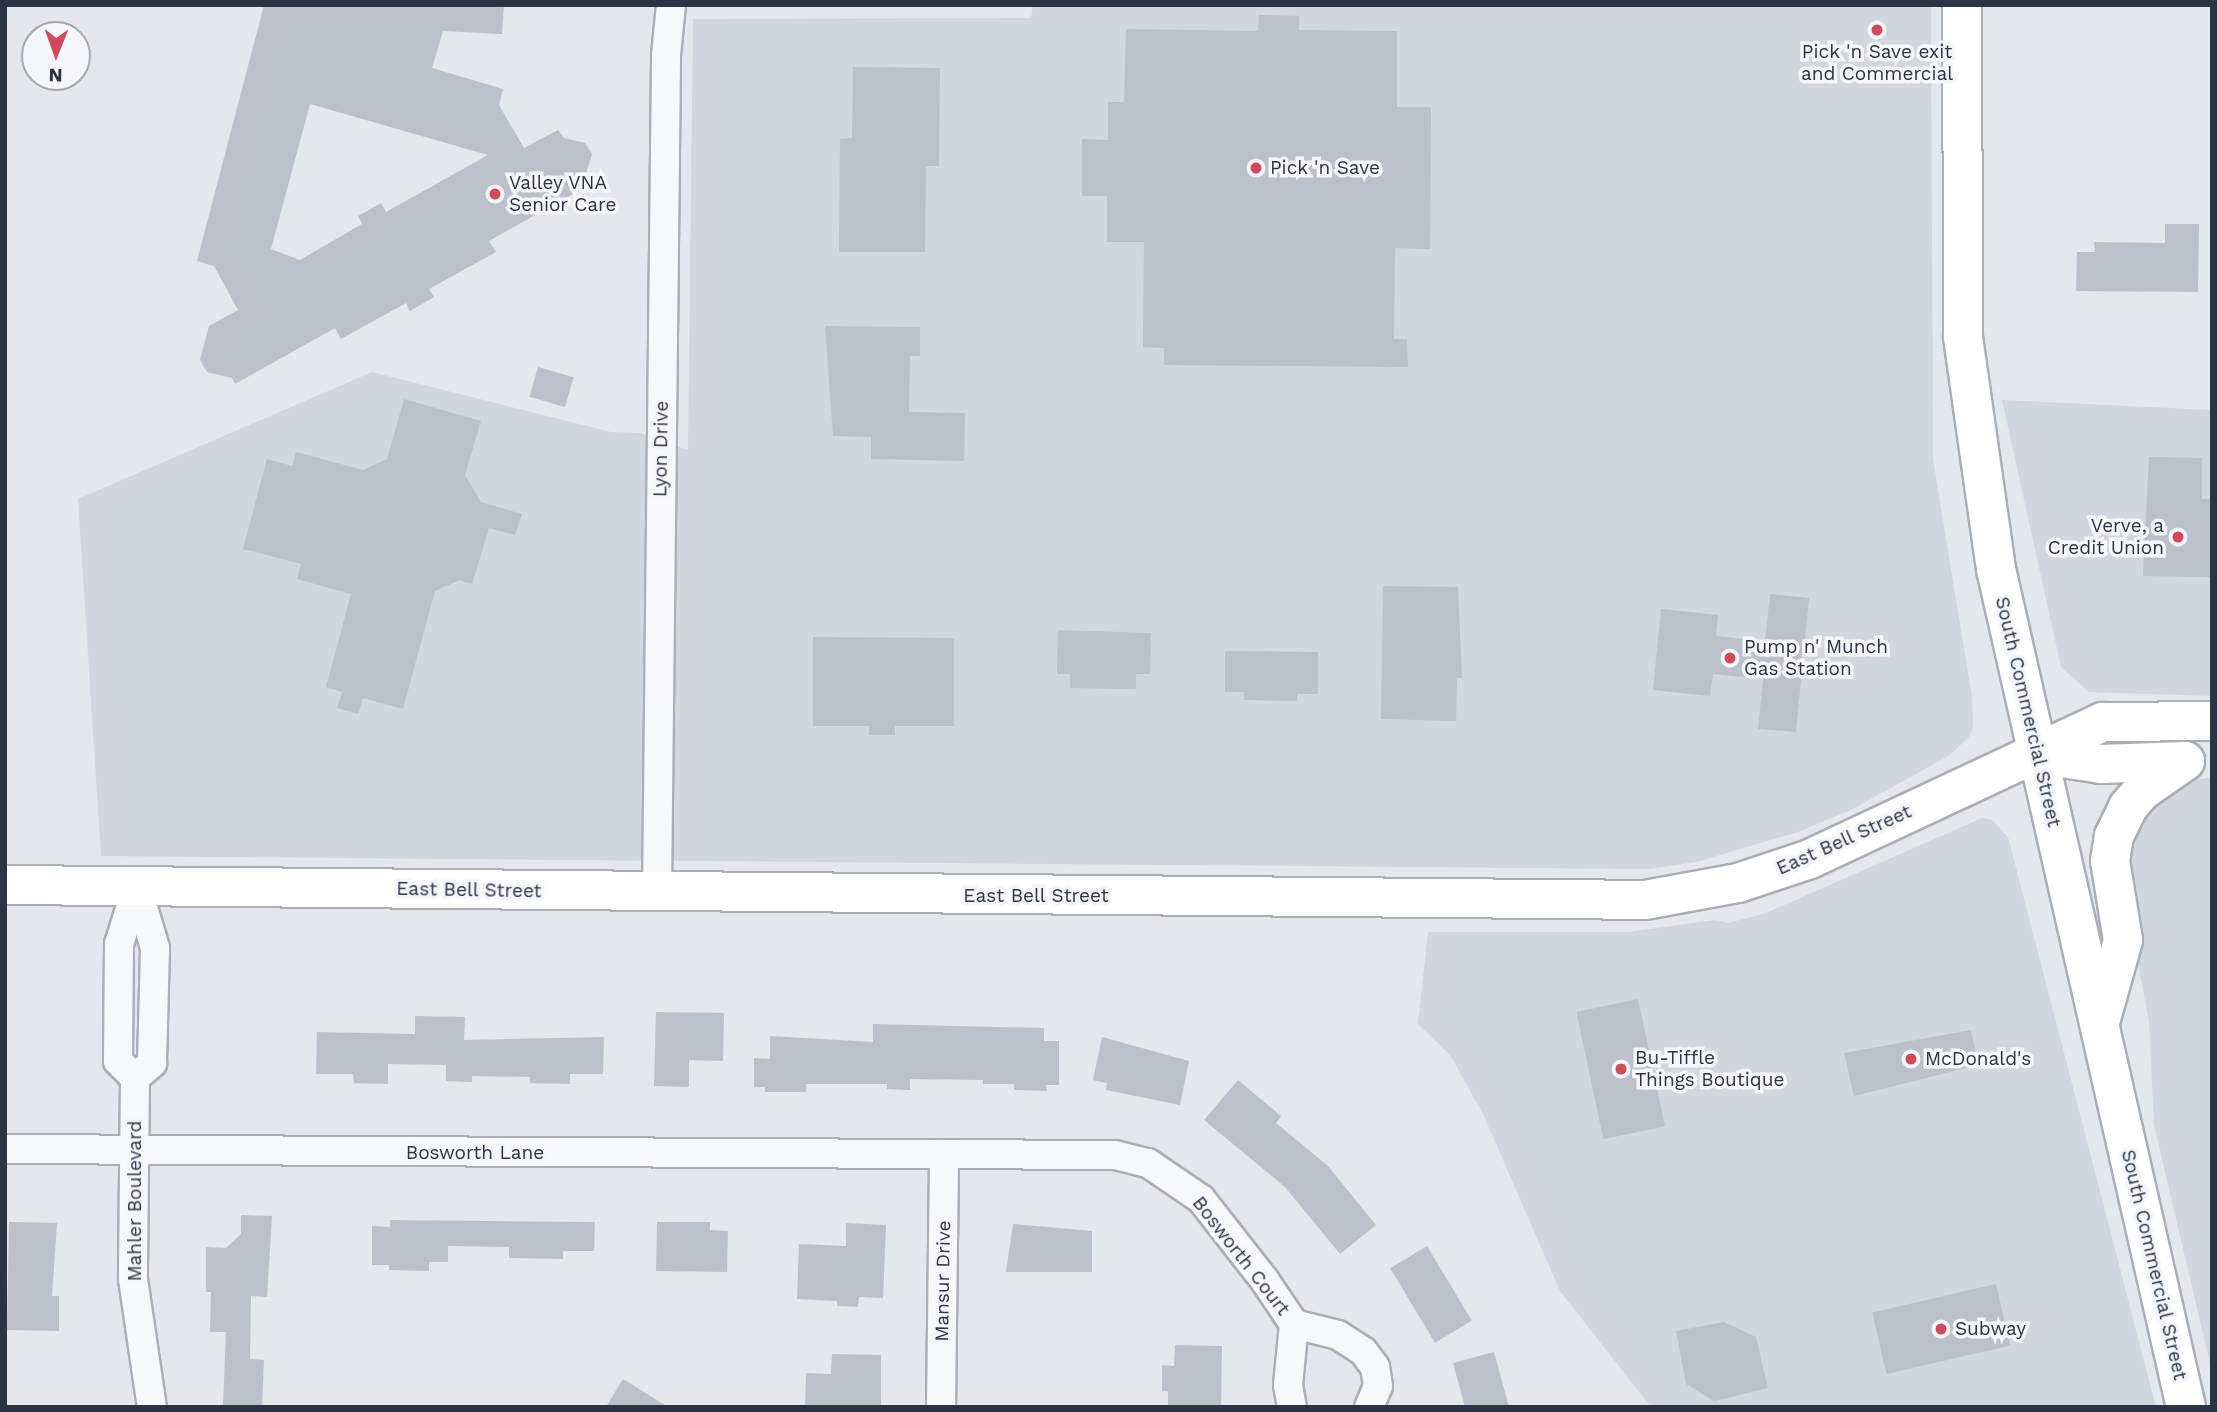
<!DOCTYPE html>
<html>
<head>
<meta charset="utf-8">
<style>
  body { margin:0 }
  #map { position:relative; width:2217px; height:1412px; overflow:hidden; background:#e4e7ec; font-family:"Work Sans",sans-serif }
  div>[style] { position:absolute }
  .built>* { inset:0; background:#d2d6de }
  .building>* { inset:0; background:#bbc0ca; transform-origin:0 0 }
  .roads { filter:drop-shadow(2px 0 #a9aeb7) drop-shadow(-2px 0 #a9aeb7) drop-shadow(0 2px #a9aeb7) drop-shadow(0 -2px #a9aeb7) }
  .minor>* { height:28px; margin:-14px; padding:0 14px; transform-origin:14px; border-radius:14px; background:#f7f8fa }
  .secondary>* { height:38px; margin:-19px; padding:0 19px; transform-origin:19px; border-radius:19px; background:#fff }
  .dots>* { width:19px; height:19px; translate:-50% -50%; box-sizing:border-box; border:4px solid #f4f6f9; border-radius:50% }
  span { translate:-50% -50%; white-space:nowrap; text-align:center; line-height:1.15; -webkit-text-stroke:7px #f4f6f9; paint-order:stroke }
  .poi-label { font-size:19px; color:#2b3445 }
  .left { translate:0 -50%; text-align:left }
  .right { translate:-100% -50%; text-align:right }
  .street-label { font-size:19px; color:#2b3445 }
  .frame { position:absolute; inset:0; border:7px solid #2b3445; pointer-events:none }
  .north { position:absolute; left:21px; top:21px; width:70px; height:70px; box-sizing:border-box; background:#f4f6f9; border:2px solid #a4a8b1; border-radius:50%; rotate:181deg; font-size:19px; font-weight:700; line-height:28px; text-align:center; color:#2b3445 }
  .north::after { content:''; display:block; margin:auto; width:24px; height:32px; background:#d1495b; clip-path:polygon(50% 0,100% 100%,50% 72%,0 100%) }
</style>
</head>
<body>
<div id="map">
  <div class="built">
    <div style="clip-path:polygon(1033px 5px,1931px 5px,1933px 459px,1972px 697px,1973px 727px,1969px 737px,1950px 755px,1853px 809px,1798px 832px,1696px 862px,1649px 869px,101px 856px,78px 499px,372px 372px,611px 432px,640px 433px,688px 450px,693px 19px,1031px 18px)"></div>
    <div style="clip-path:polygon(2002px 400px,2212px 410px,2212px 696px,2089px 692px,2061px 667px)"></div>
    <div style="clip-path:polygon(2212px 777px,2212px 1372px,2154px 1125px,2149px 1022px,2120px 867px,2123px 842px,2165px 786px)"></div>
    <div style="clip-path:polygon(1982px 818px,1992px 820px,2008px 837px,2156px 1407px,1651px 1407px,1560px 1291px,1483px 1114px,1450px 1055px,1418px 1024px,1428px 932px,1628px 932px,1715px 920px,1728px 923px,1766px 913px)"></div>
  </div>
  <div class="building">
    <div style="clip-path:polygon(evenodd,264px 5px,504px 5px,502px 34px,443px 31px,432px 68px,503px 89px,499px 105px,524px 148px,558px 130px,564px 138px,585px 143px,592px 154px,585px 177px,589px 185px,489px 241px,496px 252px,429px 289px,434px 297px,410px 311px,406px 303px,341px 339px,335px 328px,235px 384px,232px 378px,207px 372px,200px 360px,209px 326px,238px 310px,214px 266px,197px 261px,264px 5px,310px 104px,488px 155px,386px 212px,381px 203px,358px 216px,362px 224px,300px 260px,271px 249px,310px 104px)"></div>
    <div style="clip-path:polygon(1259px 15px,1299px 16px,1299px 30px,1397px 31px,1397px 107px,1431px 107px,1430px 249px,1395px 248px,1394px 339px,1407px 339px,1408px 367px,1164px 365px,1164px 348px,1143px 347px,1144px 242px,1107px 242px,1107px 196px,1082px 196px,1082px 139px,1108px 140px,1108px 102px,1124px 102px,1126px 29px,1258px 31px)"></div>
    <div style="clip-path:polygon(853px 67px,940px 68px,939px 166px,926px 166px,925px 252px,839px 252px,840px 139px,852px 138px)"></div>
    <div style="clip-path:polygon(2165px 224px,2199px 224px,2198px 292px,2076px 291px,2077px 252px,2095px 252px,2094px 242px,2165px 243px)"></div>
    <div style="clip-path:polygon(825px 326px,920px 327px,920px 356px,910px 356px,909px 412px,965px 413px,964px 461px,871px 459px,871px 437px,833px 436px)"></div>
    <div style="left:538px;top:367px;width:37px;height:31px;rotate:16deg"></div>
    <div style="clip-path:polygon(404px 399px,481px 421px,465px 475px,481px 502px,522px 514px,515px 535px,489px 528px,472px 584px,460px 580px,435px 591px,403px 709px,363px 698px,358px 714px,337px 708px,342px 692px,326px 687px,351px 594px,297px 579px,301px 564px,243px 549px,267px 459px,292px 466px,296px 452px,363px 470px,387px 459px)"></div>
    <div style="clip-path:polygon(2149px 457px,2202px 458px,2202px 499px,2212px 499px,2212px 577px,2143px 576px)"></div>
    <div style="clip-path:polygon(1383px 586px,1458px 587px,1462px 678px,1457px 678px,1456px 721px,1381px 719px)"></div>
    <div style="clip-path:polygon(1770px 594px,1809px 598px,1796px 732px,1758px 729px,1763px 679px,1713px 674px,1710px 696px,1653px 690px,1661px 609px,1718px 615px,1716px 636px,1765px 641px)"></div>
    <div style="clip-path:polygon(1058px 630px,1151px 633px,1150px 674px,1136px 674px,1136px 689px,1070px 688px,1070px 674px,1057px 674px)"></div>
    <div style="clip-path:polygon(813px 637px,954px 638px,954px 726px,895px 726px,895px 735px,869px 735px,869px 726px,813px 726px)"></div>
    <div style="clip-path:polygon(1225px 651px,1318px 652px,1318px 694px,1297px 694px,1297px 701px,1244px 700px,1244px 692px,1225px 692px)"></div>
    <div style="left:1638px;top:999px;width:130px;height:63px;rotate:78deg"></div>
    <div style="clip-path:polygon(656px 1012px,724px 1013px,723px 1061px,689px 1060px,689px 1087px,654px 1086px)"></div>
    <div style="clip-path:polygon(415px 1016px,465px 1017px,464px 1040px,604px 1037px,603px 1074px,570px 1074px,570px 1084px,530px 1083px,530px 1077px,472px 1076px,472px 1082px,446px 1081px,446px 1065px,388px 1064px,388px 1084px,354px 1083px,353px 1074px,316px 1074px,317px 1032px,415px 1034px)"></div>
    <div style="clip-path:polygon(873px 1024px,1044px 1028px,1044px 1041px,1059px 1041px,1059px 1085px,1046px 1085px,1047px 1091px,1014px 1090px,1014px 1084px,983px 1084px,983px 1080px,910px 1079px,910px 1090px,887px 1089px,887px 1084px,806px 1084px,806px 1092px,765px 1092px,765px 1087px,754px 1087px,754px 1058px,770px 1059px,770px 1036px,873px 1042px)"></div>
    <div style="clip-path:polygon(1971px 1030px,1978px 1065px,1854px 1096px,1844px 1053px)"></div>
    <div style="clip-path:polygon(1102px 1037px,1189px 1061px,1180px 1105px,1106px 1090px,1107px 1083px,1093px 1080px)"></div>
    <div style="clip-path:polygon(1238px 1080px,1281px 1116px,1276px 1123px,1328px 1166px,1376px 1225px,1340px 1254px,1285px 1187px,1204px 1120px)"></div>
    <div style="clip-path:polygon(241px 1215px,272px 1216px,267px 1297px,251px 1296px,250px 1359px,264px 1360px,262px 1407px,223px 1407px,226px 1332px,210px 1332px,211px 1292px,206px 1292px,206px 1247px,226px 1248px,241px 1234px)"></div>
    <div style="clip-path:polygon(390px 1220px,595px 1222px,594px 1251px,563px 1251px,563px 1259px,509px 1258px,509px 1247px,448px 1246px,448px 1262px,429px 1262px,429px 1271px,389px 1270px,389px 1265px,372px 1265px,372px 1226px,390px 1227px)"></div>
    <div style="clip-path:polygon(9px 1222px,57px 1223px,52px 1296px,59px 1296px,59px 1331px,7px 1330px)"></div>
    <div style="clip-path:polygon(657px 1222px,710px 1222px,710px 1230px,728px 1231px,727px 1272px,656px 1271px)"></div>
    <div style="clip-path:polygon(846px 1223px,886px 1225px,883px 1298px,859px 1297px,858px 1307px,837px 1306px,837px 1301px,797px 1299px,799px 1244px,846px 1246px)"></div>
    <div style="clip-path:polygon(1013px 1224px,1092px 1231px,1092px 1272px,1006px 1272px)"></div>
    <div style="left:1427px;top:1246px;width:87px;height:43px;rotate:59deg"></div>
    <div style="left:1996px;top:1284px;width:63px;height:127px;rotate:77deg"></div>
    <div style="clip-path:polygon(1724px 1322px,1756px 1337px,1768px 1388px,1714px 1401px,1686px 1384px,1676px 1331px)"></div>
    <div style="clip-path:polygon(1175px 1345px,1222px 1346px,1221px 1407px,1168px 1407px,1168px 1391px,1162px 1391px,1162px 1365px,1174px 1366px)"></div>
    <div style="clip-path:polygon(1494px 1352px,1509px 1407px,1465px 1407px,1453px 1363px)"></div>
    <div style="clip-path:polygon(832px 1354px,881px 1355px,881px 1407px,805px 1407px,806px 1373px,831px 1374px)"></div>
    <div style="clip-path:polygon(623px 1379px,668px 1407px,606px 1407px)"></div>
  </div>
  <div class="roads">
    <div class="minor">
      <div style="left:137px;top:887px;width:60px;rotate:107.5deg"></div>
      <div style="left:119px;top:944px;width:117px;rotate:90.5deg"></div>
      <div style="left:118px;top:1061px;width:24px;rotate:45deg"></div>
      <div style="left:135px;top:1078px;width:201px;rotate:90.6deg"></div>
      <div style="left:133px;top:1279px;width:129px;rotate:81.6deg"></div>
      <div style="left:657px;top:892px;width:837px;rotate:-89.38deg"></div>
      <div style="left:666px;top:55px;width:50px;rotate:-84.3deg"></div>
      <div style="left:135px;top:1078px;width:23px;rotate:-41deg"></div>
      <div style="left:152px;top:1063px;width:115px;rotate:-88.5deg"></div>
      <div style="left:155px;top:948px;width:64px;rotate:-106.4deg"></div>
      <div style="left:5px;top:1149px;width:1110px;rotate:0.31deg"></div>
      <div style="left:1115px;top:1155px;width:34px;rotate:14deg"></div>
      <div style="left:1148px;top:1163px;width:64px;rotate:34.2deg"></div>
      <div style="left:1201px;top:1199px;width:104px;rotate:52deg"></div>
      <div style="left:1265px;top:1281px;width:52px;rotate:56deg"></div>
      <div style="left:1294px;top:1324px;width:61px;rotate:95.6deg"></div>
      <div style="left:1288px;top:1385px;width:22px;rotate:80deg"></div>
      <div style="left:1294px;top:1324px;width:45px;rotate:14deg"></div>
      <div style="left:1338px;top:1335px;width:30px;rotate:33deg"></div>
      <div style="left:1363px;top:1351px;width:20px;rotate:53deg"></div>
      <div style="left:1375px;top:1367px;width:19px;rotate:81deg"></div>
      <div style="left:1378px;top:1386px;width:23px;rotate:113deg"></div>
      <div style="left:941px;top:1407px;width:252px;rotate:-89.3deg"></div>
    </div>
    <div class="secondary">
      <div style="left:1962px;top:5px;width:332px;rotate:89.8deg"></div>
      <div style="left:1963px;top:337px;width:234px;rotate:81.9deg"></div>
      <div style="left:1996px;top:569px;width:859px;rotate:77.23deg"></div>
      <div style="left:2037px;top:754px;width:65px;rotate:8.9deg"></div>
      <div style="left:2101px;top:764px;width:84px;rotate:-2deg"></div>
      <div style="left:5px;top:885px;width:1640px;rotate:0.52deg"></div>
      <div style="left:1645px;top:900px;width:95px;rotate:-10.4deg"></div>
      <div style="left:1738px;top:883px;width:76px;rotate:-18.4deg"></div>
      <div style="left:1810px;top:859px;width:323px;rotate:-25.1deg"></div>
      <div style="left:2103px;top:722px;width:109px;rotate:-0.5deg"></div>
      <div style="left:2101px;top:1019px;width:82px;rotate:-74.4deg"></div>
      <div style="left:2123px;top:940px;width:80px;rotate:-99.3deg"></div>
      <div style="left:2110px;top:861px;width:25px;rotate:-81deg"></div>
      <div style="left:2114px;top:836px;width:32px;rotate:-64deg"></div>
      <div style="left:2128px;top:807px;width:23px;rotate:-49deg"></div>
      <div style="left:2143px;top:790px;width:51px;rotate:-34.6deg"></div>
    </div>
  </div>
  <div class="dots">
    <div style="left:1877px;top:30px;background:#d1495b"></div>
    <div style="left:1256px;top:168px;background:#d1495b"></div>
    <div style="left:495px;top:194px;background:#d1495b"></div>
    <div style="left:2178px;top:537px;background:#d1495b"></div>
    <div style="left:1730px;top:658px;background:#d1495b"></div>
    <div style="left:1911px;top:1059px;background:#d1495b"></div>
    <div style="left:1621px;top:1069px;background:#d1495b"></div>
    <div style="left:1941px;top:1329px;background:#d1495b"></div>
  </div>
  <div class="poi-label">
    <span style="left:1877px;top:63px">Pick 'n Save exit<br>and Commercial</span>
    <span class="left" style="left:1270px;top:168px">Pick 'n Save</span>
    <span class="left" style="left:509px;top:194px">Valley VNA<br>Senior Care</span>
    <span class="right" style="left:2164px;top:537px">Verve, a<br>Credit Union</span>
    <span class="left" style="left:1744px;top:658px">Pump n' Munch<br>Gas Station</span>
    <span class="left" style="left:1635px;top:1069px">Bu-Tiffle<br>Things Boutique</span>
    <span class="left" style="left:1925px;top:1059px">McDonald's</span>
    <span class="left" style="left:1955px;top:1329px">Subway</span>
  </div>
  <div class="street-label">
    <span style="left:661px;top:449px;rotate:-89deg">Lyon Drive</span>
    <span style="left:2028px;top:712px;rotate:77deg">South Commercial Street</span>
    <span style="left:1844px;top:840px;rotate:-24deg">East Bell Street</span>
    <span style="left:469px;top:890px;rotate:1deg">East Bell Street</span>
    <span style="left:1036px;top:896px">East Bell Street</span>
    <span style="left:475px;top:1153px">Bosworth Lane</span>
    <span style="left:135px;top:1201px;rotate:-90deg">Mahler Boulevard</span>
    <span style="left:1241px;top:1256px;rotate:52deg">Bosworth Court</span>
    <span style="left:2154px;top:1265px;rotate:77deg">South Commercial Street</span>
    <span style="left:943px;top:1281px;rotate:-89deg">Mansur Drive</span>
  </div>
  <div class="frame"></div>
  <div class="north">N</div>
</div>
</body>
</html>
